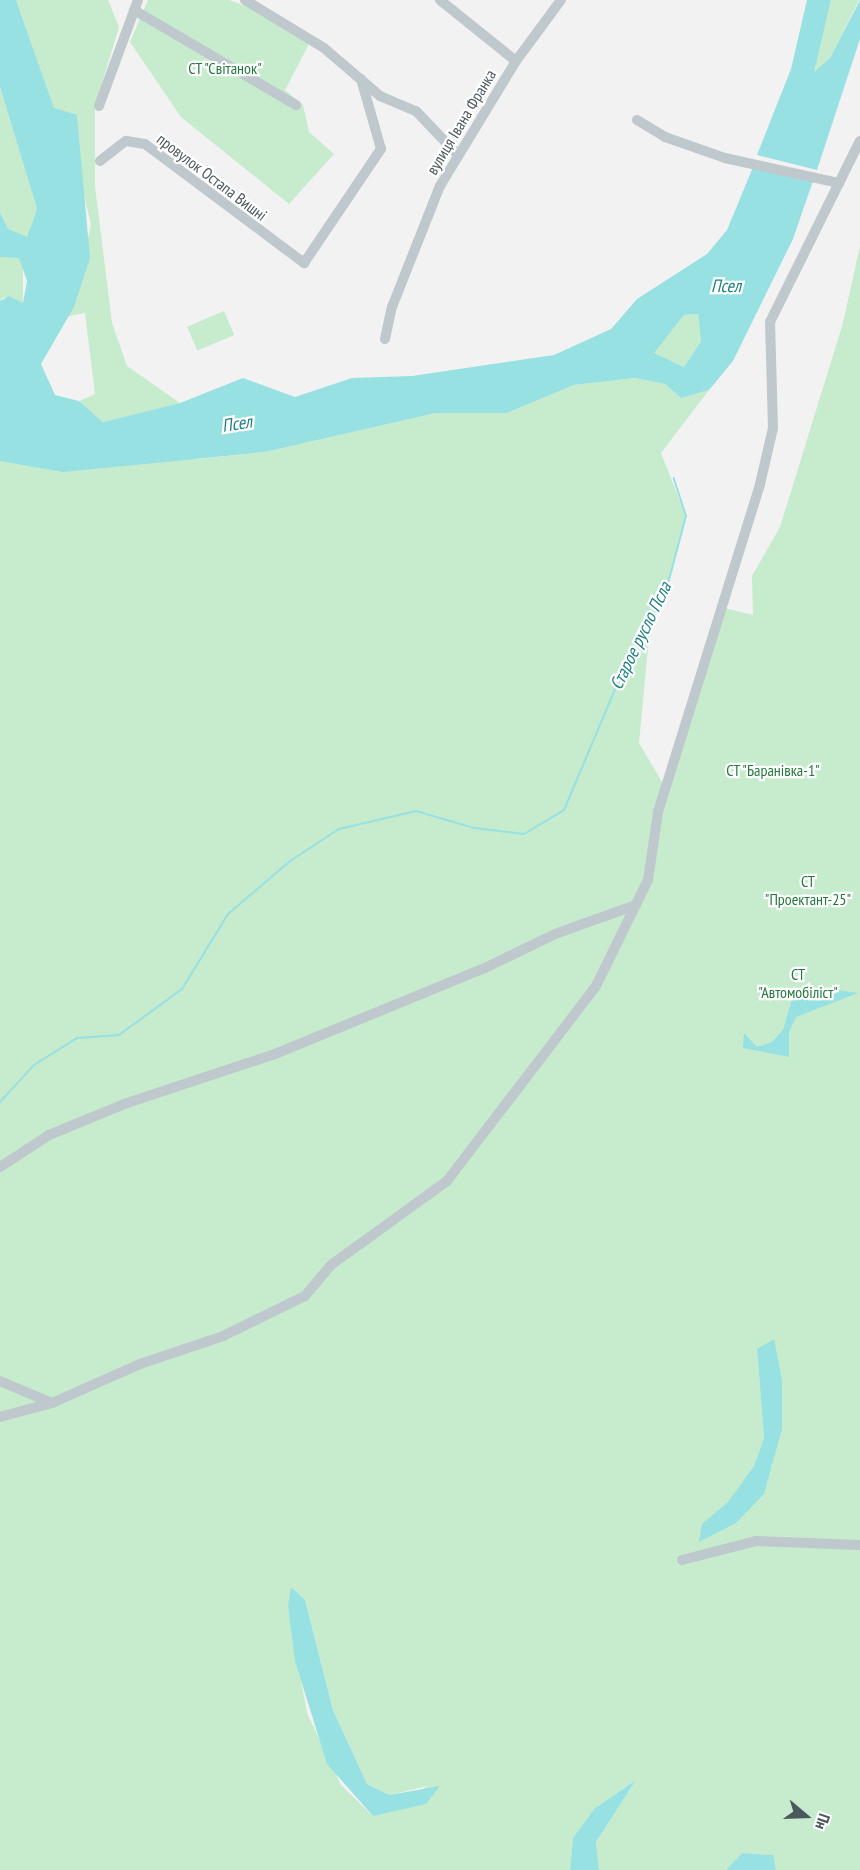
<!DOCTYPE html>
<html>
<head>
<meta charset="utf-8">
<style>
  body { margin:0 }
  #map { position:relative; width:860px; height:1870px; overflow:hidden; background:#f3f2f2; font-family:"PT Sans Narrow",sans-serif }
  div>[style] { position:absolute }
  .green>* { inset:0; background:#c6ebcd; transform-origin:0 0 }
  .water>* { inset:0; background:#98e1e3 }
  .stream>* { height:2px; margin:-1px; padding:0 1px; transform-origin:1px; border-radius:1px; background:#98e1e3 }
  .minor>* { height:10px; margin:-5px; padding:0 5px; transform-origin:5px; border-radius:5px; background:#bfc8cc }
  span { translate:-50% -50%; white-space:nowrap; text-align:center; line-height:1.15; -webkit-text-stroke:4.5px #fff; paint-order:stroke }
  .park-label { font-size:16px; color:#23783d }
  .street-label { font-size:16px; color:#4b585d }
  .water-label { font-size:18px; color:#1b7f82; font-style:italic }
  .north { position:absolute; left:776px; top:1786px; width:60px; height:60px; -webkit-text-stroke:4px #fff; paint-order:stroke; rotate:109deg; font-size:16px; font-weight:700; line-height:24px; text-align:center; color:#4b585d }
  .north::after { content:''; display:block; margin:auto; width:21px; height:27px; background:#4b585d; clip-path:polygon(50% 0,100% 100%,50% 72%,0 100%) }
</style>
</head>
<body>
<div id="map">
  <div class="green">
    <div style="clip-path:polygon(16px 0,108px 0,119px 27px,95px 106px,95px 186px,112px 323px,127px 366px,180px 403px,103px 422px,79px 401px,95px 394px,85px 313px,65px 317px,74px 306px,91px 224px,83px 191px,77px 115px,54px 109px)"></div>
    <div style="clip-path:polygon(148px 0,229px 0,265px 13px,309px 44px,285px 90px,303px 105px,309px 132px,334px 154px,289px 204px,181px 117px,130px 42px)"></div>
    <div style="clip-path:polygon(831px 0,859px 0,830px 58px,813px 73px)"></div>
    <div style="clip-path:polygon(0 87px,37px 209px,27px 238px,8px 229px,0 212px)"></div>
    <div style="clip-path:polygon(evenodd,860px 246px,860px 1870px,776px 1870px,772px 1855px,742px 1853px,726px 1870px,599px 1870px,596px 1842px,636px 1780px,594px 1809px,573px 1838px,570px 1870px,0 1870px,0 461px,199px 459px,265px 452px,436px 413px,507px 413px,574px 385px,635px 378px,665px 384px,681px 398px,709px 390px,661px 453px,686px 516px,666px 591px,651px 616px,639px 743px,665px 787px,725px 608px,753px 615px,752px 576px,780px 527px,843px 323px,860px 246px,757px 1349px,773px 1466px,702px 1524px,728px 1503px,754px 1466px,764px 1438px,757px 1349px,860px 246px,305px 1600px,333px 1710px,367px 1784px,389px 1795px,428px 1786px,373px 1816px,341px 1785px,307px 1713px,288px 1606px,305px 1600px)"></div>
    <div style="clip-path:polygon(0 257px,19px 257px,23px 264px,23px 303px,4px 297px,0 301px)"></div>
    <div style="left:224px;top:311px;width:26px;height:40px;rotate:67deg"></div>
    <div style="clip-path:polygon(698px 314px,701px 341px,684px 367px,653px 353px,684px 315px)"></div>
  </div>
  <div class="water">
    <div style="clip-path:polygon(evenodd,0 0,16px 0,54px 108px,77px 115px,90px 258px,74px 307px,41px 364px,55px 395px,79px 401px,103px 422px,180px 403px,243px 378px,295px 397px,352px 378px,412px 376px,554px 355px,611px 329px,637px 299px,707px 254px,727px 230px,753px 167px,813px 181px,793px 239px,733px 361px,709px 390px,681px 398px,665px 384px,635px 378px,574px 385px,507px 413px,436px 413px,265px 452px,63px 472px,0 461px,0 301px,9px 296px,23px 303px,27px 281px,19px 258px,0 257px,0 212px,8px 229px,27px 237px,37px 209px,0 87px,0 0,698px 314px,701px 341px,684px 367px,654px 353px,684px 315px,698px 314px)"></div>
    <div style="clip-path:polygon(807px 0,831px 0,814px 72px,830px 58px,860px 0,860px 39px,817px 170px,757px 155px,791px 69px)"></div>
    <div style="clip-path:polygon(821px 988px,858px 993px,796px 1017px,789px 1032px,789px 1057px,743px 1048px,744px 1033px,757px 1047px,772px 1042px,783px 1030px,793px 996px)"></div>
    <div style="clip-path:polygon(774px 1339px,782px 1380px,782px 1429px,764px 1494px,736px 1523px,699px 1542px,702px 1524px,728px 1502px,754px 1466px,764px 1438px,757px 1349px)"></div>
    <div style="clip-path:polygon(291px 1587px,305px 1600px,333px 1710px,367px 1784px,389px 1795px,440px 1786px,426px 1804px,373px 1816px,327px 1764px,295px 1661px,288px 1606px)"></div>
    <div style="clip-path:polygon(636px 1780px,596px 1842px,599px 1870px,570px 1870px,573px 1838px,594px 1809px)"></div>
    <div style="clip-path:polygon(742px 1853px,773px 1855px,776px 1870px,726px 1870px)"></div>
  </div>
  <div class="stream">
    <div style="left:0;top:1102px;width:50px;rotate:-47.4deg"></div>
    <div style="left:34px;top:1065px;width:51px;rotate:-32.1deg"></div>
    <div style="left:77px;top:1038px;width:42px;rotate:-4.1deg"></div>
    <div style="left:119px;top:1035px;width:78px;rotate:-36.1deg"></div>
    <div style="left:182px;top:989px;width:88px;rotate:-58.5deg"></div>
    <div style="left:228px;top:914px;width:82px;rotate:-40.5deg"></div>
    <div style="left:290px;top:861px;width:59px;rotate:-33.1deg"></div>
    <div style="left:339px;top:829px;width:79px;rotate:-13.2deg"></div>
    <div style="left:416px;top:811px;width:60px;rotate:16.3deg"></div>
    <div style="left:474px;top:828px;width:50px;rotate:6.8deg"></div>
    <div style="left:524px;top:834px;width:47px;rotate:-31deg"></div>
    <div style="left:564px;top:810px;width:154px;rotate:-67.1deg"></div>
    <div style="left:624px;top:668px;width:88px;rotate:-61.4deg"></div>
    <div style="left:666px;top:591px;width:78px;rotate:-75.1deg"></div>
    <div style="left:686px;top:516px;width:40px;rotate:-108deg"></div>
  </div>
  <div class="minor">
    <div style="left:245px;top:0;width:92px;rotate:31.3deg"></div>
    <div style="left:324px;top:48px;width:74px;rotate:40.6deg"></div>
    <div style="left:380px;top:96px;width:39px;rotate:23deg"></div>
    <div style="left:416px;top:111px;width:59px;rotate:46.4deg"></div>
    <div style="left:440px;top:0;width:97px;rotate:38.8deg"></div>
    <div style="left:134px;top:10px;width:188px;rotate:30.4deg"></div>
    <div style="left:99px;top:106px;width:113px;rotate:-69.8deg"></div>
    <div style="left:637px;top:120px;width:33px;rotate:31deg"></div>
    <div style="left:665px;top:137px;width:64px;rotate:19.3deg"></div>
    <div style="left:725px;top:158px;width:117px;rotate:12.4deg"></div>
    <div style="left:100px;top:161px;width:33px;rotate:-38deg"></div>
    <div style="left:126px;top:141px;width:19px;rotate:9deg"></div>
    <div style="left:145px;top:144px;width:199px;rotate:36.8deg"></div>
    <div style="left:304px;top:263px;width:138px;rotate:-56deg"></div>
    <div style="left:381px;top:149px;width:73px;rotate:-105.9deg"></div>
    <div style="left:385px;top:339px;width:33px;rotate:-78deg"></div>
    <div style="left:392px;top:307px;width:130px;rotate:-68.4deg"></div>
    <div style="left:440px;top:186px;width:146px;rotate:-58.7deg"></div>
    <div style="left:516px;top:61px;width:76px;rotate:-53.6deg"></div>
    <div style="left:0;top:1167px;width:59px;rotate:-33.1deg"></div>
    <div style="left:49px;top:1135px;width:84px;rotate:-22.3deg"></div>
    <div style="left:127px;top:1103px;width:156px;rotate:-18.3deg"></div>
    <div style="left:275px;top:1054px;width:227px;rotate:-22.3deg"></div>
    <div style="left:485px;top:968px;width:78px;rotate:-25.9deg"></div>
    <div style="left:555px;top:934px;width:86px;rotate:-19.7deg"></div>
    <div style="left:0;top:1381px;width:56px;rotate:22.9deg"></div>
    <div style="left:0;top:1417px;width:54px;rotate:-15.1deg"></div>
    <div style="left:52px;top:1403px;width:96px;rotate:-23.9deg"></div>
    <div style="left:140px;top:1364px;width:88px;rotate:-18.6deg"></div>
    <div style="left:223px;top:1336px;width:91px;rotate:-26deg"></div>
    <div style="left:305px;top:1296px;width:40px;rotate:-50deg"></div>
    <div style="left:331px;top:1265px;width:143px;rotate:-35.9deg"></div>
    <div style="left:447px;top:1181px;width:245px;rotate:-52.6deg"></div>
    <div style="left:596px;top:986px;width:118px;rotate:-63.9deg"></div>
    <div style="left:648px;top:880px;width:69px;rotate:-81.6deg"></div>
    <div style="left:658px;top:812px;width:343px;rotate:-72.7deg"></div>
    <div style="left:760px;top:484px;width:57px;rotate:-76.9deg"></div>
    <div style="left:773px;top:428px;width:106px;rotate:-91.6deg"></div>
    <div style="left:770px;top:322px;width:202px;rotate:-63.6deg"></div>
    <div style="left:682px;top:1560px;width:76px;rotate:-14.4deg"></div>
    <div style="left:756px;top:1541px;width:104px;rotate:2.2deg"></div>
  </div>
  <div class="park-label">
    <span style="left:225px;top:68px">СТ "Світанок"</span>
    <span style="left:773px;top:770px">СТ "Баранівка-1"</span>
    <span style="left:808px;top:890px">СТ<br>"Проектант-25"</span>
    <span style="left:798px;top:983px">СТ<br>"Автомобіліст"</span>
  </div>
  <div class="street-label">
    <span style="left:461px;top:122px;rotate:-59deg">вулиця Івана Франка</span>
    <span style="left:212px;top:177px;rotate:37deg">провулок Остапа Вишні</span>
  </div>
  <div class="water-label">
    <span style="left:726px;top:286px">Псел</span>
    <span style="left:237px;top:424px;rotate:-9deg">Псел</span>
    <span style="left:641px;top:636px;rotate:-64deg">Старое русло Псла</span>
  </div>
  <div class="north">Пн</div>
</div>
</body>
</html>
